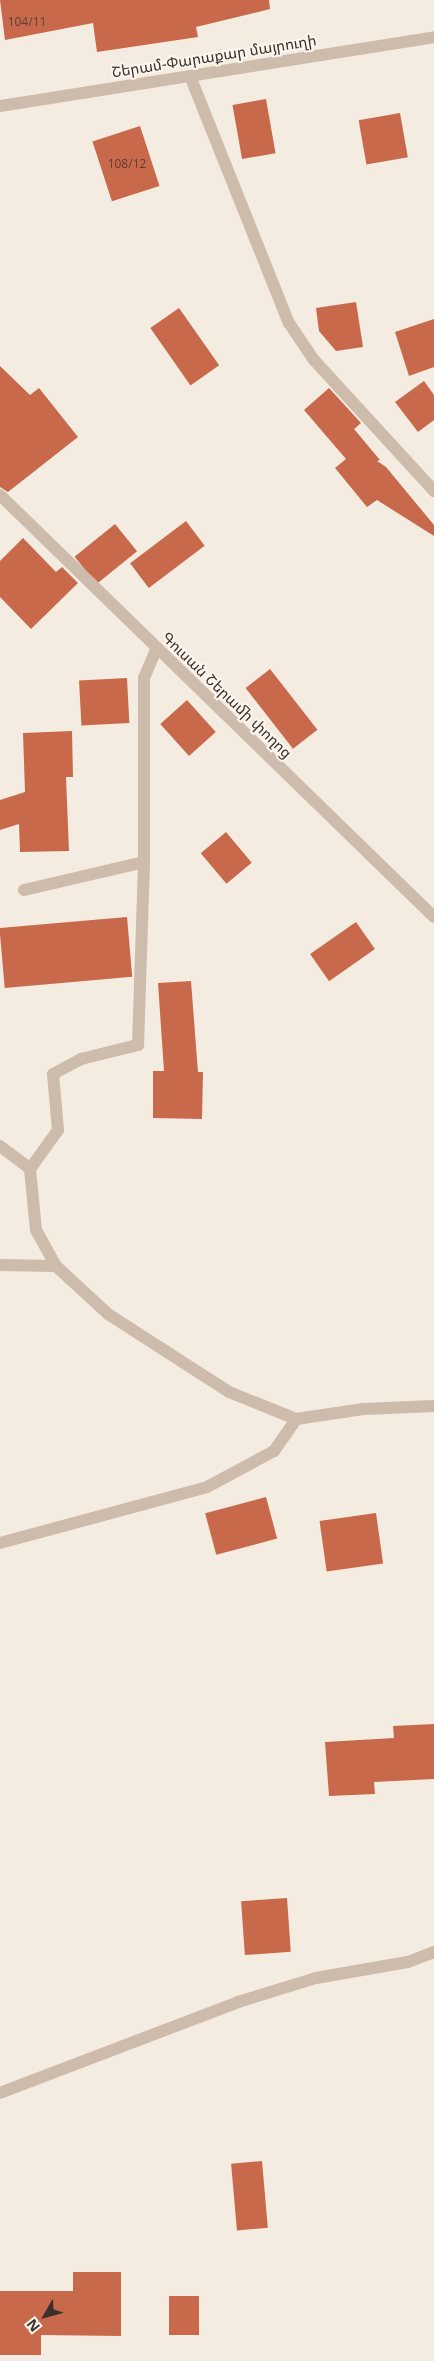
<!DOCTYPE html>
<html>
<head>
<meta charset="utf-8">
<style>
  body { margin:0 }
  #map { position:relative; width:434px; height:2361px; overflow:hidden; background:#f4ebe1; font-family:"Open Sans","Noto Sans Armenian",sans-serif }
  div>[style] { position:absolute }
  .building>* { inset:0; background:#c8694b; transform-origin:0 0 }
  .service>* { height:12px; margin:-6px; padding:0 6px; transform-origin:6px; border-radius:6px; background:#cdbbac }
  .minor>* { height:12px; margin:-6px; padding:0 6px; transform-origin:6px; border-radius:6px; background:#cdbbac }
  .tertiary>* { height:12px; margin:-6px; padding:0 6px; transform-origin:6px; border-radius:6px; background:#cdbbac }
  span { translate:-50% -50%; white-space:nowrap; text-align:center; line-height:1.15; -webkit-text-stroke:4px #fbf5ee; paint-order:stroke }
  .number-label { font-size:12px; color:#5e3e33 }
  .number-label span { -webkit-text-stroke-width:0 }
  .street-label { font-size:15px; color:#3b302b }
  .north { position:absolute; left:20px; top:2291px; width:50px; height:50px; -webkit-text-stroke:4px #fbf5ee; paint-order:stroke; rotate:232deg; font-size:14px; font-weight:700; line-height:20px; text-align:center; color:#3b302b }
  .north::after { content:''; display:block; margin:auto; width:18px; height:22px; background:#3b302b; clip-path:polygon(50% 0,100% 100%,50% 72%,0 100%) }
</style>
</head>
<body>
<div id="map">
  <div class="building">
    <div style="clip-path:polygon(0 0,269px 0,270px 9px,196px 27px,198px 37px,97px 52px,93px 23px,5px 40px)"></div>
    <div style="left:266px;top:99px;width:55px;height:34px;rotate:80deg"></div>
    <div style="left:400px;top:113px;width:45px;height:42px;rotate:80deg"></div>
    <div style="left:140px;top:126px;width:63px;height:50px;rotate:72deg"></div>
    <div style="clip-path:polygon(356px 302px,363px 347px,336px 351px,319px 331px,316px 308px)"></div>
    <div style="left:179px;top:308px;width:70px;height:35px;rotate:55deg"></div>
    <div style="clip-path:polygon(434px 319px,434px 367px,409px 376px,395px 332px)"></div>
    <div style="clip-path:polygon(0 366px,30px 395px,39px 388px,78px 437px,8px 492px,0 487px)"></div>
    <div style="clip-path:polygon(424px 381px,434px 395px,434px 420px,418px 432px,395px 402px)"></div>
    <div style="clip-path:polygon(329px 388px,361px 423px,354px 429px,380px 460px,377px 461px,386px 467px,434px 525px,434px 536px,377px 500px,367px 507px,335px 468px,346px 459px,304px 410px)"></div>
    <div style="left:186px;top:521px;width:31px;height:70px;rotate:53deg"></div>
    <div style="left:115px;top:524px;width:35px;height:52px;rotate:51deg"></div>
    <div style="clip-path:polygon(23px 538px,56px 572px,62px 567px,78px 583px,31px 629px,0 597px,0 561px)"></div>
    <div style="left:270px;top:669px;width:77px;height:31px;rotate:52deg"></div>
    <div style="left:127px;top:678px;width:45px;height:48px;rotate:87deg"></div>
    <div style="left:187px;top:700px;width:43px;height:36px;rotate:48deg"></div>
    <div style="clip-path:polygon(72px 731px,73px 777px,66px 777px,69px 851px,20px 852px,19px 824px,0 830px,0 800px,25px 792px,23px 733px)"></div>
    <div style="left:226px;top:832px;width:40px;height:33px;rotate:50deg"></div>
    <div style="left:127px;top:917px;width:60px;height:128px;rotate:85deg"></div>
    <div style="left:356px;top:922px;width:33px;height:56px;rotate:55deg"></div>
    <div style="clip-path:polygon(191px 981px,198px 1072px,203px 1072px,202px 1119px,153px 1118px,153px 1071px,164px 1071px,158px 983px)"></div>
    <div style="left:266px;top:1497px;width:43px;height:63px;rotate:75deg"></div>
    <div style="left:376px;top:1513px;width:51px;height:57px;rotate:82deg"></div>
    <div style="clip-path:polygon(434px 1724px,434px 1779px,374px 1782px,375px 1794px,329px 1796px,325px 1742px,394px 1738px,393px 1726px)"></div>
    <div style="left:287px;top:1898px;width:54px;height:46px;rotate:86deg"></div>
    <div style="left:262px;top:2161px;width:67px;height:31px;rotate:85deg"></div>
    <div style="clip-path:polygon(73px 2272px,121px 2272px,121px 2336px,41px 2335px,41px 2355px,0 2355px,0 2291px,73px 2291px)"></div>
    <div style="left:169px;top:2296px;width:30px;height:39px"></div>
  </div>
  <div class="service">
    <div style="left:24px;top:890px;width:123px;rotate:-13.1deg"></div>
    <div style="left:30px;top:1169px;width:48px;rotate:-54.3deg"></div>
    <div style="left:58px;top:1130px;width:56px;rotate:-95.1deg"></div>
    <div style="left:53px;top:1074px;width:32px;rotate:-28deg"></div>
    <div style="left:81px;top:1059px;width:59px;rotate:-13.8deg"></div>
    <div style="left:138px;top:1045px;width:183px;rotate:-88.1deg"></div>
    <div style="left:144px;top:862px;width:184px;rotate:-90deg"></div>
    <div style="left:144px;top:678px;width:30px;rotate:-67deg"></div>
    <div style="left:0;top:1543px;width:214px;rotate:-15.1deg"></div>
    <div style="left:207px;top:1487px;width:76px;rotate:-28.2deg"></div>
    <div style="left:274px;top:1451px;width:39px;rotate:-55deg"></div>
  </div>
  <div class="minor">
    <div style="left:190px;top:76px;width:266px;rotate:68.2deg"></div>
    <div style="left:289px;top:323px;width:45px;rotate:56deg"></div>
    <div style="left:314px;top:360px;width:178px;rotate:47.5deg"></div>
    <div style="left:0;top:495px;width:605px;rotate:44.2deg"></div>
    <div style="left:0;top:1146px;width:38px;rotate:37deg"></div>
    <div style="left:30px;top:1169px;width:61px;rotate:84.4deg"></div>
    <div style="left:36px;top:1230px;width:41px;rotate:60.9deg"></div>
    <div style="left:56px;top:1266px;width:71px;rotate:42.7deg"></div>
    <div style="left:108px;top:1314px;width:144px;rotate:32.8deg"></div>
    <div style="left:229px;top:1392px;width:72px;rotate:21.9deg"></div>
    <div style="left:296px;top:1419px;width:68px;rotate:-8.5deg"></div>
    <div style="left:363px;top:1409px;width:71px;rotate:-2.4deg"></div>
    <div style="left:0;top:1265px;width:56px;rotate:1deg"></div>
    <div style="left:0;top:2093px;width:255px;rotate:-20.9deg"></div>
    <div style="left:238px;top:2002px;width:82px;rotate:-17.1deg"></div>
    <div style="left:316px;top:1978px;width:93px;rotate:-9.9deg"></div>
    <div style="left:408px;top:1962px;width:28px;rotate:-21deg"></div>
  </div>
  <div class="tertiary">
    <div style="left:0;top:106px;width:439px;rotate:-9deg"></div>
  </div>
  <div class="number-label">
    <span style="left:27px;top:22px">104/11</span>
    <span style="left:127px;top:164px">108/12</span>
  </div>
  <div class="street-label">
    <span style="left:214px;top:56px;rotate:-9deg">Շերամ-Փարաքար մայրուղի</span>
    <span style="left:227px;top:695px;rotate:44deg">Գուսան Շերամի փողոց</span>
  </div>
  <div class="north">N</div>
</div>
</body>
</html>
